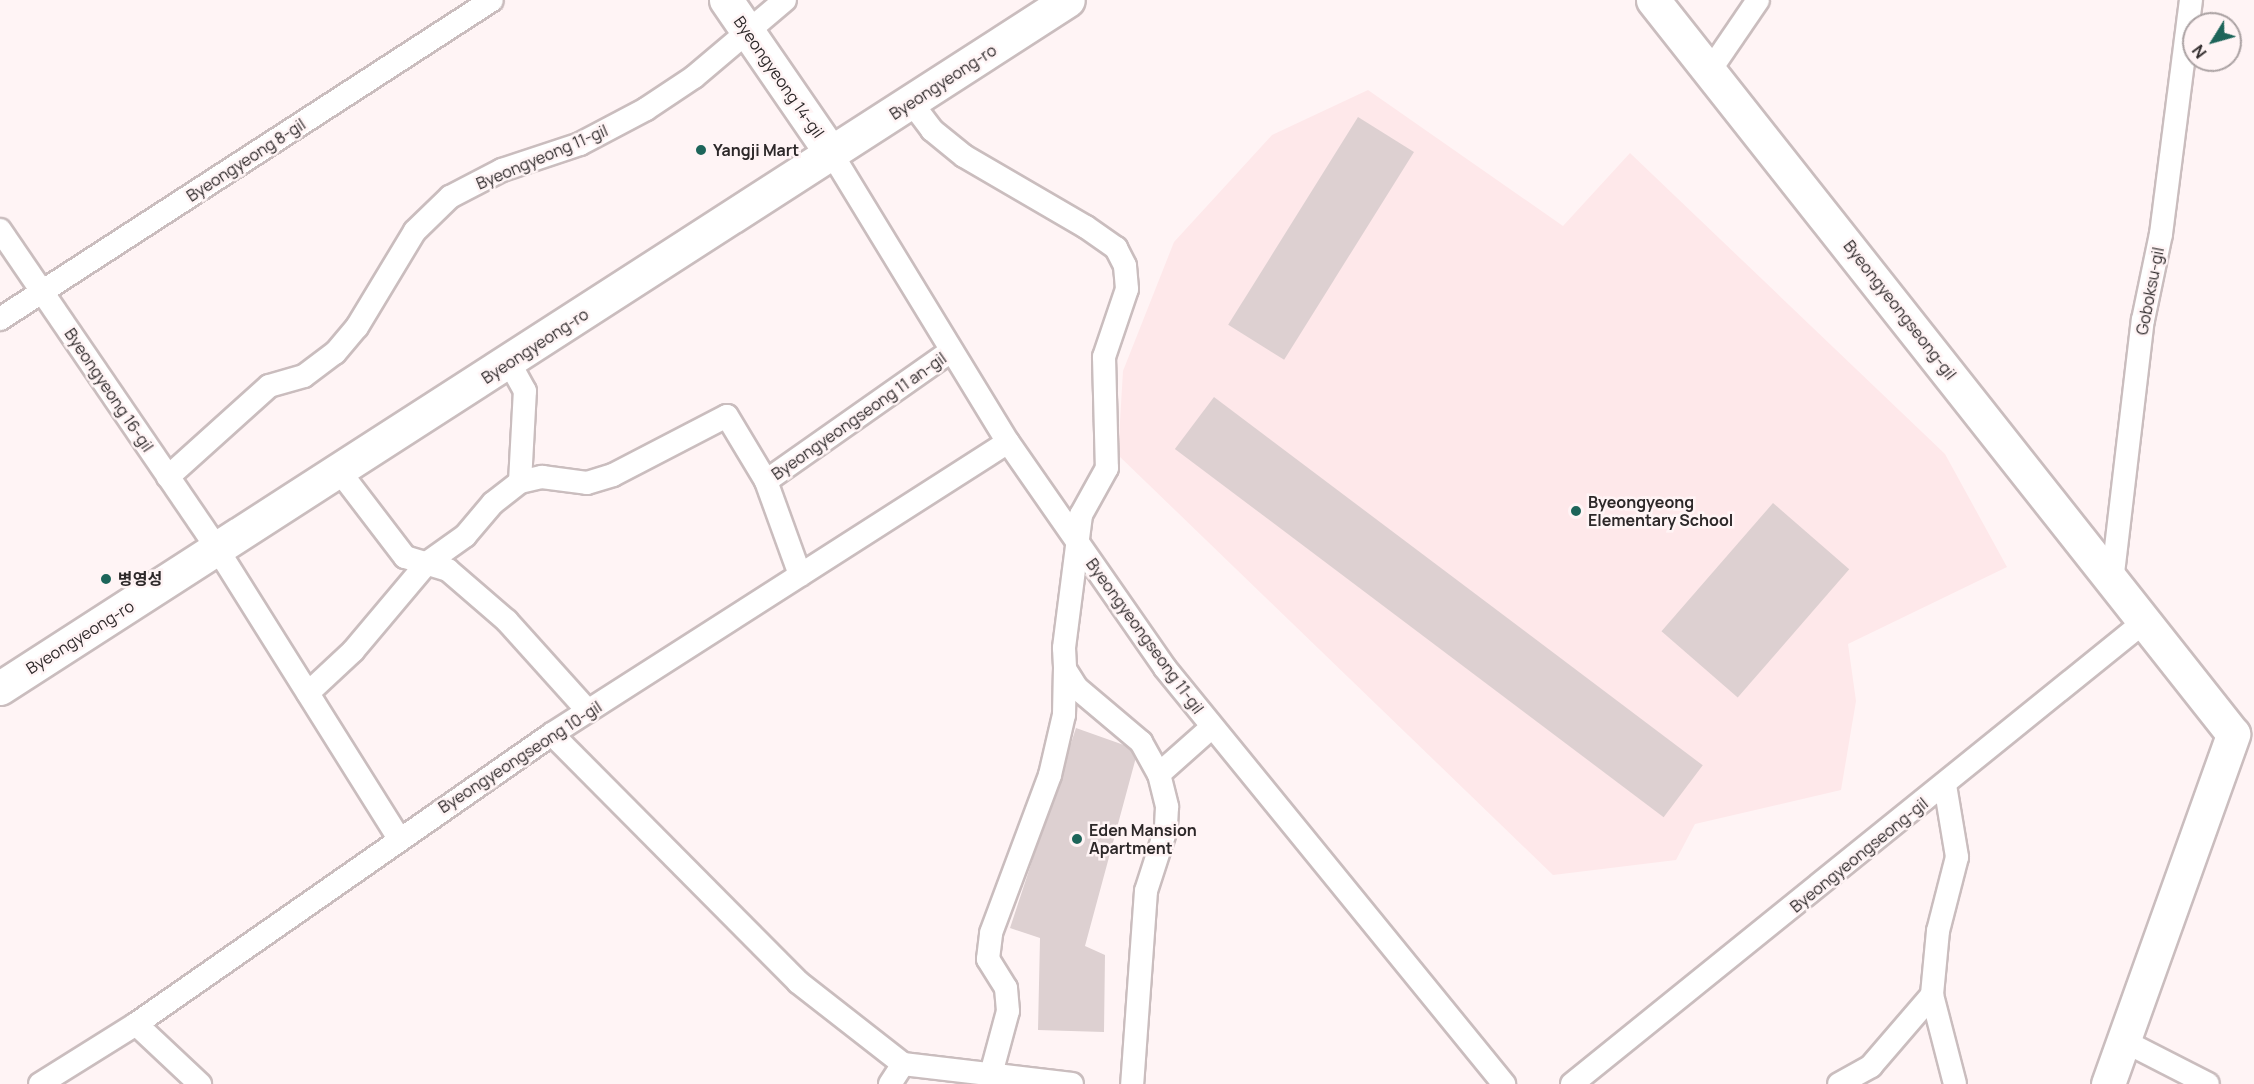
<!DOCTYPE html>
<html>
<head>
<meta charset="utf-8">
<style>
  body { margin:0 }
  #map { position:relative; width:2254px; height:1084px; overflow:hidden; background:#fff4f5; font-family:Manrope,"Noto Sans KR",sans-serif }
  div>[style] { position:absolute }
  .built>* { inset:0; background:#fee8ea }
  .building>* { inset:0; background:#ddd0d1; transform-origin:0 0 }
  .roads { filter:drop-shadow(2px 0 #cabdbe) drop-shadow(-2px 0 #cabdbe) drop-shadow(0 2px #cabdbe) drop-shadow(0 -2px #cabdbe) }
  .lane>* { height:22px; margin:-11px; padding:0 11px; transform-origin:11px; border-radius:11px; background:#fff }
  .street>* { height:33px; margin:-16.5px; padding:0 16.5px; transform-origin:16.5px; border-radius:16.5px; background:#fff }
  .secondary>* { height:33px; margin:-16.5px; padding:0 16.5px; transform-origin:16.5px; border-radius:16.5px; background:#fff }
  .dots>* { width:16px; height:16px; translate:-50% -50%; box-sizing:border-box; border:3px solid #fff4f5; border-radius:50% }
  span { translate:-50% -50%; white-space:nowrap; text-align:center; line-height:1.15; -webkit-text-stroke:5px #fff4f5; paint-order:stroke }
  .street-label { font-size:16px; color:#2d2829 }
  .poi-label { font-size:16px; color:#2d2829; font-weight:700 }
  .left { translate:0 -50%; text-align:left }
  .north { position:absolute; left:2182px; top:12px; width:60px; height:60px; box-sizing:border-box; background:#fff4f5; border:2px solid #aba2a3; border-radius:50%; rotate:233deg; font-size:16px; font-weight:700; line-height:24px; text-align:center; color:#2d2829 }
  .north::after { content:''; display:block; margin:auto; width:21px; height:27px; background:#1d655a; clip-path:polygon(50% 0,100% 100%,50% 72%,0 100%) }
</style>
</head>
<body>
<div id="map">
  <div class="built">
    <div style="clip-path:polygon(1368px 90px,1563px 226px,1630px 153px,1945px 454px,2007px 567px,1848px 644px,1856px 701px,1841px 790px,1695px 824px,1676px 860px,1553px 875px,1118px 455px,1123px 371px,1174px 242px,1272px 135px)"></div>
  </div>
  <div class="building">
    <div style="left:1358px;top:117px;width:66px;height:245px;rotate:32deg"></div>
    <div style="left:1214px;top:397px;width:612px;height:65px;rotate:37deg"></div>
    <div style="left:1773px;top:503px;width:101px;height:170px;rotate:41deg"></div>
    <div style="clip-path:polygon(1076px 728px,1138px 750px,1085px 946px,1105px 955px,1104px 1032px,1038px 1030px,1040px 938px,1010px 928px)"></div>
  </div>
  <div class="roads">
    <div class="lane">
      <div style="left:1711px;top:69px;width:83px;rotate:-55.7deg"></div>
      <div style="left:911px;top:102px;width:35px;rotate:53deg"></div>
      <div style="left:932px;top:130px;width:41px;rotate:39.1deg"></div>
      <div style="left:964px;top:156px;width:141px;rotate:30.2deg"></div>
      <div style="left:1086px;top:227px;width:37px;rotate:35deg"></div>
      <div style="left:1116px;top:248px;width:20px;rotate:63deg"></div>
      <div style="left:1125px;top:266px;width:23px;rotate:85deg"></div>
      <div style="left:1127px;top:289px;width:72px;rotate:108.7deg"></div>
      <div style="left:1104px;top:357px;width:111px;rotate:88.5deg"></div>
      <div style="left:1107px;top:468px;width:54px;rotate:119deg"></div>
      <div style="left:1081px;top:515px;width:134px;rotate:97.3deg"></div>
      <div style="left:1064px;top:648px;width:21px;rotate:87deg"></div>
      <div style="left:1065px;top:669px;width:22px;rotate:58deg"></div>
      <div style="left:1077px;top:688px;width:84px;rotate:40.2deg"></div>
      <div style="left:1141px;top:742px;width:37px;rotate:61deg"></div>
      <div style="left:1159px;top:774px;width:34px;rotate:76deg"></div>
      <div style="left:1167px;top:807px;width:22px;rotate:93deg"></div>
      <div style="left:1166px;top:829px;width:65px;rotate:107.9deg"></div>
      <div style="left:1146px;top:891px;width:194px;rotate:94.1deg"></div>
      <div style="left:832px;top:154px;width:338px;rotate:58.6deg"></div>
      <div style="left:1008px;top:442px;width:275px;rotate:55.2deg"></div>
      <div style="left:1165px;top:668px;width:537px;rotate:50.82deg"></div>
      <div style="left:0;top:230px;width:387px;rotate:55.7deg"></div>
      <div style="left:218px;top:550px;width:339px;rotate:57.9deg"></div>
      <div style="left:0;top:319px;width:586px;rotate:-32.96deg"></div>
      <div style="left:340px;top:472px;width:107px;rotate:52.6deg"></div>
      <div style="left:405px;top:557px;width:45px;rotate:16.8deg"></div>
      <div style="left:448px;top:570px;width:78px;rotate:40.8deg"></div>
      <div style="left:507px;top:621px;width:121px;rotate:48deg"></div>
      <div style="left:168px;top:477px;width:136px;rotate:-42deg"></div>
      <div style="left:269px;top:386px;width:36px;rotate:-16deg"></div>
      <div style="left:304px;top:376px;width:39px;rotate:-37deg"></div>
      <div style="left:335px;top:353px;width:34px;rotate:-50deg"></div>
      <div style="left:357px;top:327px;width:112px;rotate:-58.9deg"></div>
      <div style="left:415px;top:231px;width:49px;rotate:-44.2deg"></div>
      <div style="left:450px;top:197px;width:59px;rotate:-27.4deg"></div>
      <div style="left:502px;top:170px;width:82px;rotate:-18.4deg"></div>
      <div style="left:580px;top:144px;width:75px;rotate:-27.9deg"></div>
      <div style="left:646px;top:109px;width:58px;rotate:-33.7deg"></div>
      <div style="left:694px;top:77px;width:119px;rotate:-40.2deg"></div>
      <div style="left:766px;top:481px;width:226px;rotate:-35.1deg"></div>
      <div style="left:520px;top:482px;width:23px;rotate:-13deg"></div>
      <div style="left:542px;top:477px;width:45px;rotate:7.6deg"></div>
      <div style="left:587px;top:483px;width:27px;rotate:-17deg"></div>
      <div style="left:613px;top:475px;width:128px;rotate:-27.4deg"></div>
      <div style="left:727px;top:416px;width:76px;rotate:59deg"></div>
      <div style="left:766px;top:481px;width:100px;rotate:70.1deg"></div>
      <div style="left:2112px;top:582px;width:264px;rotate:-83.3deg"></div>
      <div style="left:2143px;top:320px;width:88px;rotate:-78.2deg"></div>
      <div style="left:2161px;top:234px;width:236px;rotate:-82.7deg"></div>
      <div style="left:308px;top:693px;width:62px;rotate:-43deg"></div>
      <div style="left:353px;top:651px;width:115px;rotate:-49.9deg"></div>
      <div style="left:427px;top:563px;width:47px;rotate:-35.4deg"></div>
      <div style="left:465px;top:536px;width:43px;rotate:-49.7deg"></div>
      <div style="left:493px;top:503px;width:34px;rotate:-38deg"></div>
      <div style="left:520px;top:482px;width:91px;rotate:-86.9deg"></div>
      <div style="left:525px;top:391px;width:33px;rotate:-119deg"></div>
      <div style="left:552px;top:734px;width:349px;rotate:45.2deg"></div>
      <div style="left:798px;top:982px;width:133px;rotate:38deg"></div>
      <div style="left:1159px;top:774px;width:71px;rotate:-41.6deg"></div>
      <div style="left:1945px;top:785px;width:73px;rotate:80.5deg"></div>
      <div style="left:1957px;top:857px;width:76px;rotate:104.4deg"></div>
      <div style="left:1938px;top:931px;width:64px;rotate:95.4deg"></div>
      <div style="left:1932px;top:995px;width:92px;rotate:75.5deg"></div>
      <div style="left:136px;top:1024px;width:88px;rotate:43.2deg"></div>
      <div style="left:2124px;top:1041px;width:94px;rotate:27.1deg"></div>
      <div style="left:991px;top:1074px;width:65px;rotate:-74.9deg"></div>
      <div style="left:1008px;top:1011px;width:23px;rotate:-95deg"></div>
      <div style="left:1006px;top:988px;width:34px;rotate:-122deg"></div>
      <div style="left:988px;top:959px;width:26px;rotate:-83deg"></div>
      <div style="left:991px;top:933px;width:169px;rotate:-69.5deg"></div>
      <div style="left:1050px;top:775px;width:62px;rotate:-76.9deg"></div>
      <div style="left:1064px;top:715px;width:46px;rotate:-88.8deg"></div>
      <div style="left:40px;top:1084px;width:113px;rotate:-32deg"></div>
      <div style="left:136px;top:1024px;width:507px;rotate:-34.88deg"></div>
      <div style="left:552px;top:734px;width:541px;rotate:-32.63deg"></div>
      <div style="left:890px;top:1084px;width:24px;rotate:-57deg"></div>
      <div style="left:903px;top:1064px;width:170px;rotate:6.7deg"></div>
      <div style="left:1572px;top:1084px;width:735px;rotate:-38.93deg"></div>
      <div style="left:1839px;top:1084px;width:37px;rotate:-29deg"></div>
      <div style="left:1871px;top:1066px;width:94px;rotate:-49.3deg"></div>
    </div>
    <div class="street">
      <div style="left:726px;top:0;width:187px;rotate:55.5deg"></div>
      <div style="left:1653px;top:0;width:935px;rotate:51.68deg"></div>
      <div style="left:2108px;top:1084px;width:372px;rotate:-70.3deg"></div>
    </div>
    <div class="secondary">
      <div style="left:0;top:688px;width:1270px;rotate:-32.79deg"></div>
    </div>
  </div>
  <div class="dots">
    <div style="left:701px;top:150px;background:#1d655a"></div>
    <div style="left:1576px;top:511px;background:#1d655a"></div>
    <div style="left:106px;top:579px;background:#1d655a"></div>
    <div style="left:1077px;top:839px;background:#1d655a"></div>
  </div>
  <div class="street-label">
    <span style="left:779px;top:77px;rotate:55deg">Byeongyeong 14-gil</span>
    <span style="left:943px;top:82px;rotate:-33deg">Byeongyeong-ro</span>
    <span style="left:542px;top:157px;rotate:-23deg">Byeongyeong 11-gil</span>
    <span style="left:246px;top:160px;rotate:-33deg">Byeongyeong 8-gil</span>
    <span style="left:2150px;top:291px;rotate:-79deg">Goboksu-gil</span>
    <span style="left:1900px;top:310px;rotate:52deg">Byeongyeongseong-gil</span>
    <span style="left:535px;top:346px;rotate:-33deg">Byeongyeong-ro</span>
    <span style="left:109px;top:390px;rotate:56deg">Byeongyeong 16-gil</span>
    <span style="left:859px;top:416px;rotate:-35deg">Byeongyeongseong 11 an-gil</span>
    <span style="left:1145px;top:636px;rotate:54deg">Byeongyeongseong 11-gil</span>
    <span style="left:80px;top:637px;rotate:-32deg">Byeongyeong-ro</span>
    <span style="left:520px;top:757px;rotate:-33deg">Byeongyeongseong 10-gil</span>
    <span style="left:1859px;top:855px;rotate:-39deg">Byeongyeongseong-gil</span>
  </div>
  <div class="poi-label">
    <span class="left" style="left:713px;top:150px">Yangji Mart</span>
    <span class="left" style="left:1588px;top:511px">Byeongyeong<br>Elementary School</span>
    <span class="left" style="left:118px;top:579px">병영성</span>
    <span class="left" style="left:1089px;top:839px">Eden Mansion<br>Apartment</span>
  </div>
  <div class="north">N</div>
</div>
</body>
</html>
